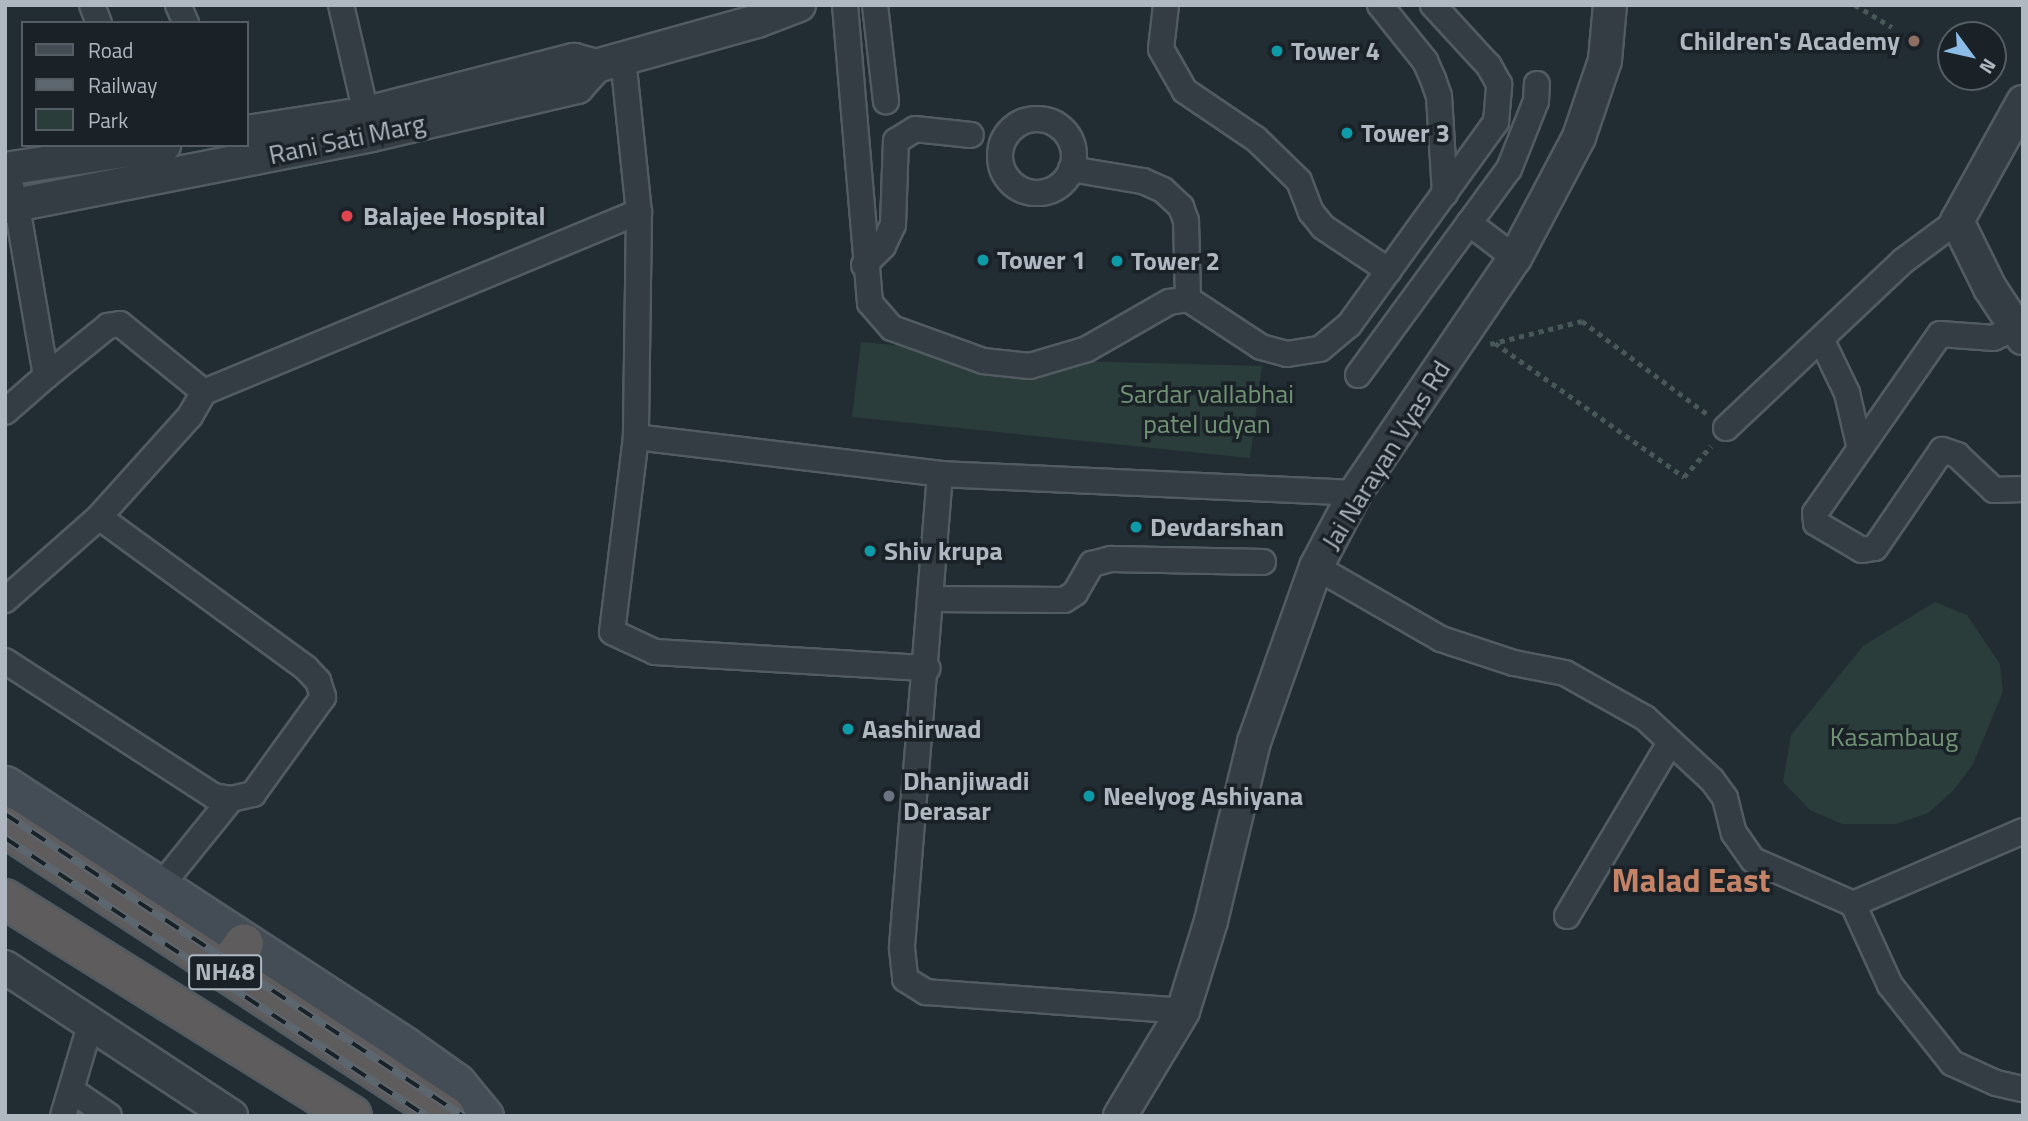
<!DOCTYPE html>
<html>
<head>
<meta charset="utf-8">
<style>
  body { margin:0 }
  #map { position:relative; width:2028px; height:1121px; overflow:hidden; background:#222c33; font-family:"Titillium Web",sans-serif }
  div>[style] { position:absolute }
  .green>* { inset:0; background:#2b3d3a }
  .path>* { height:4.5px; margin-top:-2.25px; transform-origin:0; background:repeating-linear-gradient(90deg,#485858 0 5px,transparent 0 10px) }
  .roads { filter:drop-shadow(2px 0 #525b62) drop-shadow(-2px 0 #525b62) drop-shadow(0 2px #525b62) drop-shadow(0 -2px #525b62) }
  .minor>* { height:24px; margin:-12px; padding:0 12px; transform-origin:12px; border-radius:12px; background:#353d44 }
  .minor>.ring { margin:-12px; padding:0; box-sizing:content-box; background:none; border:24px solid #353d44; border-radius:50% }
  .tertiary>* { height:32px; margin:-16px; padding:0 16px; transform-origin:16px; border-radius:16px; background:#353d44 }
  .secondary>* { height:35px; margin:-17.5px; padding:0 17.5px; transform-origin:17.5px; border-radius:17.5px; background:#444d56 }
  .trunk>* { height:38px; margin:-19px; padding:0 19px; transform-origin:19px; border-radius:19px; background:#5e5c5c }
  .rail>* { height:8px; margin-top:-4px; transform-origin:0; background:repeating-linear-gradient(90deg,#1a2228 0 16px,#5c6770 0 32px); box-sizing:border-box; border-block:2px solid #5c6770 }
  .dots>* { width:19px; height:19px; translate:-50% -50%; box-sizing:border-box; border:4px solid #1a2228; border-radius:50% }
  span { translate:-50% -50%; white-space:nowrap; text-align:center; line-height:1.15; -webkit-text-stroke:7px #1a2228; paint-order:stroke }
  .shield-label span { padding:2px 5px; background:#1a2228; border:2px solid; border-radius:5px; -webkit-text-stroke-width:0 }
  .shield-label { font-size:24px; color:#afb8c1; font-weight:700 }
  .poi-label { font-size:26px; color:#afb8c1; font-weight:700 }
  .right { translate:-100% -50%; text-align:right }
  .left { translate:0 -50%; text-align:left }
  .street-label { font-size:26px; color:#afb8c1 }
  .park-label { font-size:26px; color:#719474 }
  .district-label { font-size:33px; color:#c48367; font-weight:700 }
  .frame { position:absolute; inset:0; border:7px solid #afb8c1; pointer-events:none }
  .legend { position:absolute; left:21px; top:21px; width:228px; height:126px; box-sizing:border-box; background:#1a2228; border:2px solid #565e65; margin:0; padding:9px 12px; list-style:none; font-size:21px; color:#afb8c1 }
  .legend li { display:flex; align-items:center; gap:14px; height:35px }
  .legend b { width:35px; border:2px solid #565e65 }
  .north { position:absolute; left:1937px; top:21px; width:70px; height:70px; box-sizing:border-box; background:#1a2228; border:2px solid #565e65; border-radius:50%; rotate:123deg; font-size:19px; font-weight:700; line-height:28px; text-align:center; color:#afb8c1 }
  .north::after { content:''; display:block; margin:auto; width:24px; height:32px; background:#8cbde9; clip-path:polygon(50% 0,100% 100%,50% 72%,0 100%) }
</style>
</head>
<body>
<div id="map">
  <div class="green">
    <div style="clip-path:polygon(861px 342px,1073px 361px,1262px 366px,1250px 458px,852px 417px)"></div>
    <div style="clip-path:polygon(1935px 602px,1967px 615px,2000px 664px,2003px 692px,1973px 764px,1954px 790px,1928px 813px,1896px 824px,1842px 824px,1810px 810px,1783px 782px,1791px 735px,1863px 646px)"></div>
  </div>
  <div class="path">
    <div style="left:1855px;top:5px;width:43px;rotate:30.7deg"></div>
    <div style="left:1495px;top:343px;width:232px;rotate:35.3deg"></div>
    <div style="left:1684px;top:477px;width:41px;rotate:-48.9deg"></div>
    <div style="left:1490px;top:344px;width:95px;rotate:-14deg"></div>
    <div style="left:1582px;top:321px;width:156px;rotate:36.6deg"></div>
  </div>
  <div class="roads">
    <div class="minor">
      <div style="left:92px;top:5px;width:19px;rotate:69deg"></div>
      <div style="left:178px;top:5px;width:20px;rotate:66deg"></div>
      <div style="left:341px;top:5px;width:129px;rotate:77deg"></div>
      <div style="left:845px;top:5px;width:299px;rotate:85.2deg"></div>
      <div style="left:870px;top:303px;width:33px;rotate:49deg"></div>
      <div style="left:892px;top:328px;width:97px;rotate:19.9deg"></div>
      <div style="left:983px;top:361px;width:47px;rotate:6.1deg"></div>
      <div style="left:1030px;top:366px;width:59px;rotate:-16.6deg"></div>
      <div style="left:1087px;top:349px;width:95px;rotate:-29.8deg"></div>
      <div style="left:1169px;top:302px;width:19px;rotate:-9deg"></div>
      <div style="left:1188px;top:299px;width:87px;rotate:33.3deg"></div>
      <div style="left:1261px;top:347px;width:27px;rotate:15deg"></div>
      <div style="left:1287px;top:354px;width:33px;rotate:-9deg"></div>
      <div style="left:1320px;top:349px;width:38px;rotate:-40deg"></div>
      <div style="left:1349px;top:325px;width:251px;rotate:-54.1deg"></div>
      <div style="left:1496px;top:122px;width:38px;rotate:-85deg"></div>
      <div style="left:1499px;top:84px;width:21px;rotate:-119deg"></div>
      <div style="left:1489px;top:66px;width:83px;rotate:-132.6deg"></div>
      <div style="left:875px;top:5px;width:97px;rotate:83.5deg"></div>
      <div style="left:1166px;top:5px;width:44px;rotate:96.5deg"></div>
      <div style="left:1161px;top:49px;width:48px;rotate:60.3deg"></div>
      <div style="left:1185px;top:91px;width:86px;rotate:34.1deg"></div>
      <div style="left:1256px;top:139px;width:60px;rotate:44.3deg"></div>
      <div style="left:1299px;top:181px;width:33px;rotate:69deg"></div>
      <div style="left:1311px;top:212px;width:19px;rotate:51deg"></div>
      <div style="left:1323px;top:227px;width:79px;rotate:33.7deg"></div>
      <div style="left:1380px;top:5px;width:72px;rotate:51.2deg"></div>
      <div style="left:1425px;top:61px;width:20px;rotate:66deg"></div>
      <div style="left:1433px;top:79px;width:18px;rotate:71deg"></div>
      <div style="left:1439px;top:96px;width:98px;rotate:86.5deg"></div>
      <div style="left:623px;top:58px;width:155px;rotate:84.1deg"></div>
      <div style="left:639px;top:212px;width:225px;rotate:90.8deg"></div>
      <div style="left:636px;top:437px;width:196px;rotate:97deg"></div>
      <div style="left:612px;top:632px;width:47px;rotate:24.9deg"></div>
      <div style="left:655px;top:652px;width:273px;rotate:3.4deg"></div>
      <div class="ring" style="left:1000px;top:119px;width:50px;height:50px"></div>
      <div style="left:1071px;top:169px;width:73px;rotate:9.5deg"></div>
      <div style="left:1143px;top:181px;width:22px;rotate:24deg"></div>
      <div style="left:1163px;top:190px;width:25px;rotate:43deg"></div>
      <div style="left:1181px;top:207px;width:15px;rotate:70deg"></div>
      <div style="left:1186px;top:221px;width:78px;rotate:88.5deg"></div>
      <div style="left:1469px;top:223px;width:58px;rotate:37.3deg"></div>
      <div style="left:864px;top:265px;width:27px;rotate:-45deg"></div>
      <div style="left:883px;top:246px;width:23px;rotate:-65deg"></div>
      <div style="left:893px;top:225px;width:84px;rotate:-88deg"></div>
      <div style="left:896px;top:141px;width:22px;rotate:-32deg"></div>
      <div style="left:915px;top:129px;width:56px;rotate:6.1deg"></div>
      <div style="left:2015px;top:328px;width:23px;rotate:155deg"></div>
      <div style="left:1994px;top:338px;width:54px;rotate:-175.8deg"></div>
      <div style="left:1940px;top:334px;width:218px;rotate:124.9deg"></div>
      <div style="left:1815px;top:513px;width:10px;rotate:84deg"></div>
      <div style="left:1816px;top:523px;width:53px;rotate:30.4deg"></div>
      <div style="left:1862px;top:550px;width:13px;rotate:-9deg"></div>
      <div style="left:1875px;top:548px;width:119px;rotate:-55.6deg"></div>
      <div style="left:1942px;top:450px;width:16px;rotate:18deg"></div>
      <div style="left:1957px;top:455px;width:51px;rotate:43.4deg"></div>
      <div style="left:1994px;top:490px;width:29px;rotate:-2deg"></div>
      <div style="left:1822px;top:341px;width:58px;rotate:64.3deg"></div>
      <div style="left:1847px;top:393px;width:57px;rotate:76.9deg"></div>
      <div style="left:1358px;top:375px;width:255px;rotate:-53.8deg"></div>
      <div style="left:1509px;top:169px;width:73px;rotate:-68.3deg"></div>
      <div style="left:1536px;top:101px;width:17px;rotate:-87deg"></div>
      <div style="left:204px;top:392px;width:471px;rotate:-22.5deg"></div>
      <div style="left:5px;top:412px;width:55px;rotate:-41.3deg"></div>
      <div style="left:46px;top:376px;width:172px;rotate:-99.7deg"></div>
      <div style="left:17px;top:206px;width:39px;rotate:-107deg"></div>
      <div style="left:1726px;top:428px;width:243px;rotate:-43.3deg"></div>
      <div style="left:1903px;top:261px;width:67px;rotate:-36.5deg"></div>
      <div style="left:636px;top:437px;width:306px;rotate:6.9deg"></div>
      <div style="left:940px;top:474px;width:415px;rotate:2.6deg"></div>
      <div style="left:940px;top:474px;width:476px;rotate:94.6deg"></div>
      <div style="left:902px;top:948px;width:31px;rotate:84deg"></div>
      <div style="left:905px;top:979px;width:25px;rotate:32deg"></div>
      <div style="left:926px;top:992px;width:258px;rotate:4.2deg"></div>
      <div style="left:1316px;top:567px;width:144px;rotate:29.9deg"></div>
      <div style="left:1441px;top:639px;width:77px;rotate:18.2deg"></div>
      <div style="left:1514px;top:663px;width:52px;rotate:11.1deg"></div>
      <div style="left:1565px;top:673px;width:92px;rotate:29.4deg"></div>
      <div style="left:1645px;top:718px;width:91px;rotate:42.8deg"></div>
      <div style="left:1712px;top:780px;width:22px;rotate:54deg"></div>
      <div style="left:1725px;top:798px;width:36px;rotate:76deg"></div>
      <div style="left:1734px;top:833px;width:33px;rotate:55deg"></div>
      <div style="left:1753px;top:860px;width:109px;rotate:23.7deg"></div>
      <div style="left:1853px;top:904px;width:185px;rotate:-23.2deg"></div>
      <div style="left:933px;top:599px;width:131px;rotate:0.4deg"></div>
      <div style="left:1064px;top:600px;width:13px;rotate:-32deg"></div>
      <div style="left:1075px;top:593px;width:34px;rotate:-60deg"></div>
      <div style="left:1092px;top:564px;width:20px;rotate:-15deg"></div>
      <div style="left:1111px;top:559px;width:152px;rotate:1.1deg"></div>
      <div style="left:5px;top:600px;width:125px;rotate:-41.4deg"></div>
      <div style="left:5px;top:661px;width:249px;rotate:32.9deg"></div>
      <div style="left:214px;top:796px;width:17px;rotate:10deg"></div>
      <div style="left:231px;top:799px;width:23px;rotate:-13deg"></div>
      <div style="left:253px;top:794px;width:120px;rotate:-54.2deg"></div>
      <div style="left:323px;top:697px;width:17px;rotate:-107deg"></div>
      <div style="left:318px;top:681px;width:18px;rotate:-133deg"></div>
      <div style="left:306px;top:668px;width:256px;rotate:-143.9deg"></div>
      <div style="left:99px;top:517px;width:136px;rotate:-48deg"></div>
      <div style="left:190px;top:416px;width:28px;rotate:-60deg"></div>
      <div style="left:204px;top:392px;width:108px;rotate:-141deg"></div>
      <div style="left:120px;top:324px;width:12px;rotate:171deg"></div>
      <div style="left:108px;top:326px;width:80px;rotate:141.1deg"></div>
      <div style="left:159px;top:888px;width:114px;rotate:-51deg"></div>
      <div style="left:1853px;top:904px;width:89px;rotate:65.4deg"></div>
      <div style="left:1890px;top:985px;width:100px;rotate:51.5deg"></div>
      <div style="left:1952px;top:1063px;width:48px;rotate:24.4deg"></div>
      <div style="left:1996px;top:1083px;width:28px;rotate:13deg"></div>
      <div style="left:1567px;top:916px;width:200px;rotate:-59.3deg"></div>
      <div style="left:71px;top:1090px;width:46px;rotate:34.4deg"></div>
      <div style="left:63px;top:1116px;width:98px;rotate:-73.4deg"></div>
    </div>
    <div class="tertiary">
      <div style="left:2023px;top:102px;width:136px;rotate:119deg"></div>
      <div style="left:1957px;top:221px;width:75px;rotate:63.8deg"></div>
      <div style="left:1990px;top:288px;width:60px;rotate:56.6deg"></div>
      <div style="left:247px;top:132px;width:117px;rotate:-8.8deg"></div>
      <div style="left:363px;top:114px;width:218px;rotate:-14.4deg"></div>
      <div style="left:574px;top:60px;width:23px;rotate:15deg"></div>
      <div style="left:596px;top:66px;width:167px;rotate:-15.6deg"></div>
      <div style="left:757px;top:21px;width:45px;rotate:-20.9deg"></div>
      <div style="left:5px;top:169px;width:161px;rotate:-8.6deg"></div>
      <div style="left:5px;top:207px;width:374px;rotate:-11.1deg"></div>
      <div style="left:372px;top:135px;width:211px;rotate:-13.2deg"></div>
      <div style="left:577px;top:87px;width:28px;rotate:-48deg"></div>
      <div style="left:5px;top:967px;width:271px;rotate:33.4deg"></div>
      <div style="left:1120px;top:1116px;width:122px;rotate:-59deg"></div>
      <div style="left:1183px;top:1011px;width:94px;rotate:-72.7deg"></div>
      <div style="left:1211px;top:921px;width:184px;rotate:-76.5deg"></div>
      <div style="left:1254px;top:742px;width:186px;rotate:-70.5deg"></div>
      <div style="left:1316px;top:567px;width:84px;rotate:-62.2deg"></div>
      <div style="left:1355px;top:493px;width:284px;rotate:-55.8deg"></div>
      <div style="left:1515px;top:258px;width:137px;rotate:-62.1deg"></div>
      <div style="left:1579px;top:137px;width:81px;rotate:-71.3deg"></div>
      <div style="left:1605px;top:60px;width:55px;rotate:-84.8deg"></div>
    </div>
    <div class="secondary">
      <div style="left:5px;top:784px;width:478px;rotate:33.1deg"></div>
      <div style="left:405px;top:1045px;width:64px;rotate:35.4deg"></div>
      <div style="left:457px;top:1082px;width:44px;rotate:50.5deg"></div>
    </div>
    <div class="trunk">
      <div style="left:5px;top:827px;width:527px;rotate:33.24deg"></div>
      <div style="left:5px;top:899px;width:409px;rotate:32deg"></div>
      <div style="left:224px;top:971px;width:34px;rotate:-54deg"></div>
    </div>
  </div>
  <div class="rail">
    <div style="left:5px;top:814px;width:549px;rotate:33.4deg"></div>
    <div style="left:5px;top:838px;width:505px;rotate:33.44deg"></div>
  </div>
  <div class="dots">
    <div style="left:1914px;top:41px;background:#8d6e63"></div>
    <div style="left:1277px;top:51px;background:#0f9aa8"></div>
    <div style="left:1347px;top:133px;background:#0f9aa8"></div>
    <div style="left:347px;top:216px;background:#e0444e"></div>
    <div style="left:983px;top:260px;background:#0f9aa8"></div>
    <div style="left:1117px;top:261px;background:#0f9aa8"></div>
    <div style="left:1136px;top:527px;background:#0f9aa8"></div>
    <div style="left:870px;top:551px;background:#0f9aa8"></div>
    <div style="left:848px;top:729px;background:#0f9aa8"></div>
    <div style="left:889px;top:796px;background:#6b7280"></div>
    <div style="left:1089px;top:796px;background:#0f9aa8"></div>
  </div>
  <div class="shield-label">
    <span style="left:225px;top:972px">NH48</span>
  </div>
  <div class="poi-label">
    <span class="right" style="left:1900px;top:41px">Children's Academy</span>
    <span class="left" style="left:1291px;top:51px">Tower 4</span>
    <span class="left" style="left:1361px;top:133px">Tower 3</span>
    <span class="left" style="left:363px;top:216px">Balajee Hospital</span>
    <span class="left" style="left:997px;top:260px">Tower 1</span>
    <span class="left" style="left:1131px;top:261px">Tower 2</span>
    <span class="left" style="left:1150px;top:527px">Devdarshan</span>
    <span class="left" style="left:884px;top:551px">Shiv krupa</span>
    <span class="left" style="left:862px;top:729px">Aashirwad</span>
    <span class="left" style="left:903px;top:796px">Dhanjiwadi<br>Derasar</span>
    <span class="left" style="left:1103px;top:796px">Neelyog Ashiyana</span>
  </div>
  <div class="street-label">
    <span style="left:347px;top:139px;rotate:-12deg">Rani Sati Marg</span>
    <span style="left:1386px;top:455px;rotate:-58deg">Jai Narayan Vyas Rd</span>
  </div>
  <div class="park-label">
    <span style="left:1207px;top:409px">Sardar vallabhai<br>patel udyan</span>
    <span style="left:1894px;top:737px">Kasambaug</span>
  </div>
  <div class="district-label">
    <span style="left:1691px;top:881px">Malad East</span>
  </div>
  <div class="frame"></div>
  <ul class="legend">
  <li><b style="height:9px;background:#444d56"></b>Road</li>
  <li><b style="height:9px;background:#5c6770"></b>Railway</li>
  <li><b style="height:19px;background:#2b3d3a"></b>Park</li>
  </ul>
  <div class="north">N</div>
</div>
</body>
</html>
